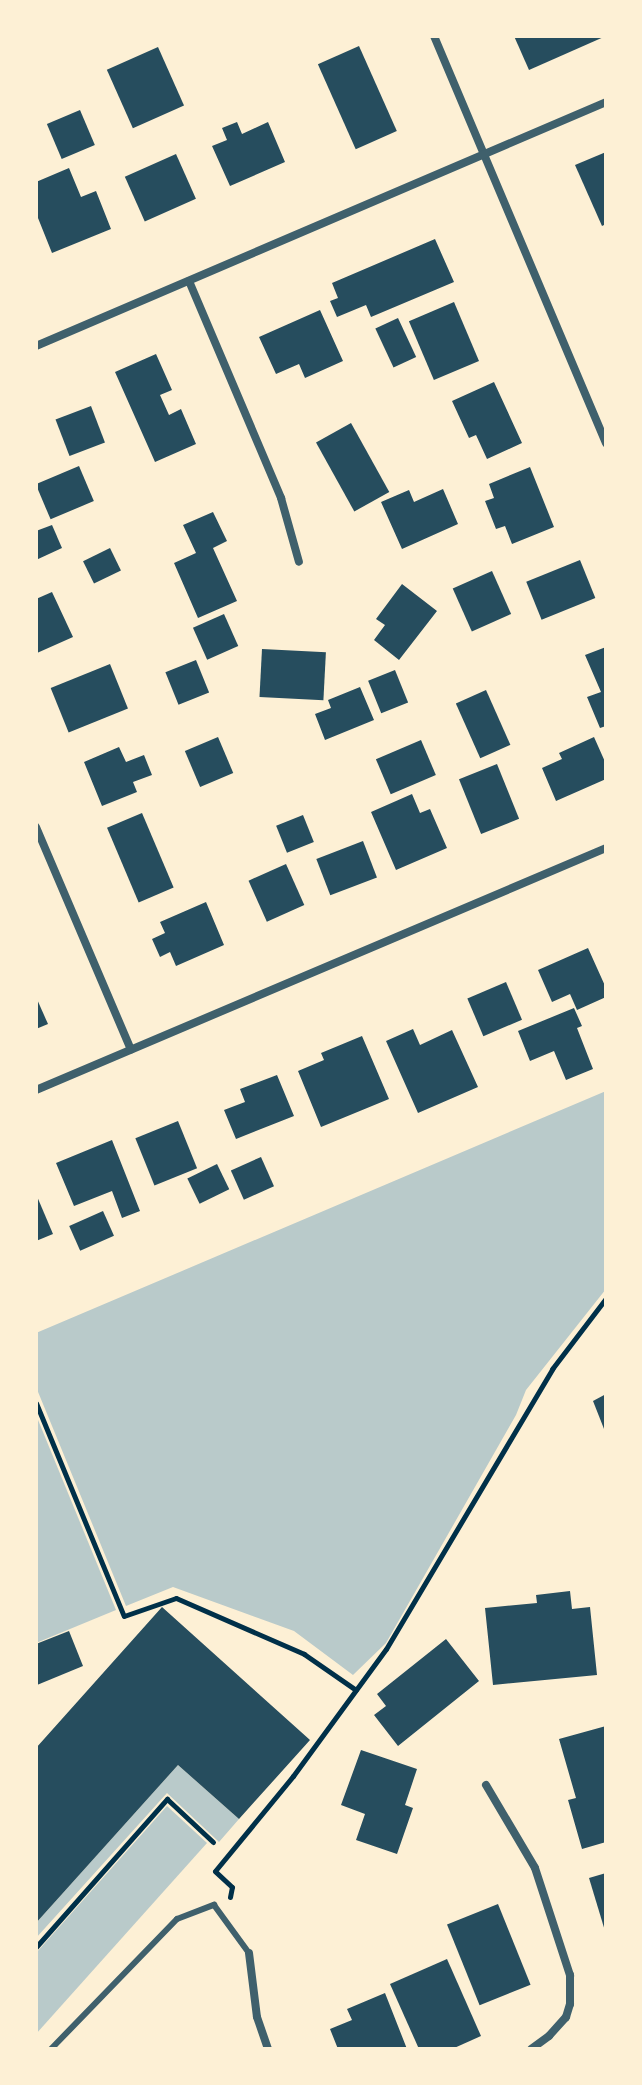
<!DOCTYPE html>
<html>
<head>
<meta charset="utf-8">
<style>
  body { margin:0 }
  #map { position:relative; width:642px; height:2085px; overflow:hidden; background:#fdf0d5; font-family:"Roboto Serif",serif }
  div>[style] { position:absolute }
  .green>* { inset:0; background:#b9caca }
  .building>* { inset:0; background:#264d5e; transform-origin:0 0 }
  .path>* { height:5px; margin:-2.5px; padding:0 2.5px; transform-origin:2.5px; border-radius:2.5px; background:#003049 }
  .service>* { height:6px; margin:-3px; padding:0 3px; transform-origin:3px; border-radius:3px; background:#3f606c }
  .minor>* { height:8px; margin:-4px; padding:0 4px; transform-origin:4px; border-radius:4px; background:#3f606c }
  span { translate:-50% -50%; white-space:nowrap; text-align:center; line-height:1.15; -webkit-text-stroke:6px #fdf0d5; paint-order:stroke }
  .frame { position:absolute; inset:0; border:38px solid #fdf0d5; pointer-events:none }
</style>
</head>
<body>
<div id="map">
  <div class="green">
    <div style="clip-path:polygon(606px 1091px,606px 1289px,526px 1390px,516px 1415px,386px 1643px,353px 1675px,294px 1631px,173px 1587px,126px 1606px,36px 1387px,36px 1333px)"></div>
    <div style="clip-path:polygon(36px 1415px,116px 1610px,36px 1643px)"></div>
    <div style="clip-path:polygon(178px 1765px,239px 1819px,219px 1842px,167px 1793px,36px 1938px,36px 1923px)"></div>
    <div style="clip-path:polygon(167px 1806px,207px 1843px,36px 2034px,36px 1953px)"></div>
  </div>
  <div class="building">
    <div style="clip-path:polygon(514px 36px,606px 36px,529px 70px)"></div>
    <div style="left:359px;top:46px;width:93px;height:45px;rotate:66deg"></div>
    <div style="left:158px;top:47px;width:64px;height:56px;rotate:66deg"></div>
    <div style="left:80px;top:110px;width:38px;height:36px;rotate:67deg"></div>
    <div style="clip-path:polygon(237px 122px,242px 134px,268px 122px,285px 162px,230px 186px,212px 146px,227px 140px,222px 128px)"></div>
    <div style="clip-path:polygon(606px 152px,606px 224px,602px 226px,575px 165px)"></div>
    <div style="left:176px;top:154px;width:49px;height:56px;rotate:66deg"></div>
    <div style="clip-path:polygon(69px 168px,81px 197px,96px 191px,111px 229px,52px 253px,36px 213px,36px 182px)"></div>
    <div style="clip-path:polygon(435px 239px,454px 282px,371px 317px,366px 305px,337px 317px,330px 301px,338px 298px,332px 283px)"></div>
    <div style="left:454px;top:302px;width:64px;height:49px;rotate:67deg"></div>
    <div style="clip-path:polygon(320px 310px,343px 361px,305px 378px,299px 364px,276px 374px,259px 337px)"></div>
    <div style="left:398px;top:318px;width:43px;height:25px;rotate:65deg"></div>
    <div style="clip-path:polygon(156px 354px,172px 390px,160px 395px,169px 415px,181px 409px,196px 444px,155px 462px,115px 372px)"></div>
    <div style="clip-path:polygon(494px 382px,522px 443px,487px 459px,476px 435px,469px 438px,452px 401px)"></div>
    <div style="left:91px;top:406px;width:39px;height:38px;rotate:69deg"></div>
    <div style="left:351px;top:423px;width:79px;height:40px;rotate:61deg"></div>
    <div style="left:79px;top:466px;width:38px;height:47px;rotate:67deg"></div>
    <div style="clip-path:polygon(530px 467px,554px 527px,512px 544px,505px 526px,496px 529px,485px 501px,494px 498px,489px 484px)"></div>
    <div style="clip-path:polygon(443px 489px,458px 524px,402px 549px,381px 502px,409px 490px,414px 502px)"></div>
    <div style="clip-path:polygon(213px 512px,227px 541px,213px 548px,237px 601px,198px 618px,174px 563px,196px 553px,183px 525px)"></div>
    <div style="clip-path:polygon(52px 525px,62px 548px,36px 560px,36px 531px)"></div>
    <div style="left:110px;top:548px;width:25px;height:30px;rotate:64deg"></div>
    <div style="left:580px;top:560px;width:41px;height:58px;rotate:68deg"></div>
    <div style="left:492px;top:571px;width:47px;height:43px;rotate:66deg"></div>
    <div style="clip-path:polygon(402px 584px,437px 611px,399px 660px,374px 640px,385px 625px,376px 619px)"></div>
    <div style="clip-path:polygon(52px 592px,73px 637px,37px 653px,36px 599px)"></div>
    <div style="left:224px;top:614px;width:35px;height:34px;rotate:66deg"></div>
    <div style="clip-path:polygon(606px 647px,606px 726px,600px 728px,587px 697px,601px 692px,585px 655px)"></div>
    <div style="left:262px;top:649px;width:64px;height:48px;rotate:3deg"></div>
    <div style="left:196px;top:660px;width:35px;height:33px;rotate:68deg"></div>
    <div style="left:110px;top:664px;width:48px;height:64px;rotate:68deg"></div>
    <div style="left:395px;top:670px;width:35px;height:29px;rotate:68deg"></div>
    <div style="clip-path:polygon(360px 687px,374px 720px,325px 740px,315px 714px,331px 708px,328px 700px)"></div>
    <div style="left:486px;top:690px;width:60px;height:33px;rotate:66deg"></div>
    <div style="left:218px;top:737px;width:39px;height:36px;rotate:67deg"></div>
    <div style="clip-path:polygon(594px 737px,606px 764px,606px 779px,556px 801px,542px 768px,562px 759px,559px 753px)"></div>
    <div style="left:421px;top:740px;width:38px;height:49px;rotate:67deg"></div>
    <div style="clip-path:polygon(119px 747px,126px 762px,144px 755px,152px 775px,133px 782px,137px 792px,102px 806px,84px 762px)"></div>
    <div style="left:497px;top:764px;width:59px;height:41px;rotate:68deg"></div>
    <div style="clip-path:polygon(412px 794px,420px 813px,430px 809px,447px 848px,396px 870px,371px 812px)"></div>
    <div style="left:142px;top:813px;width:81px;height:38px;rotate:67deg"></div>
    <div style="left:303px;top:815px;width:29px;height:29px;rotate:68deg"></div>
    <div style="left:363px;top:841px;width:39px;height:50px;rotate:69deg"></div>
    <div style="left:286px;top:864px;width:45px;height:41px;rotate:66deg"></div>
    <div style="clip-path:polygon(206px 902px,224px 945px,176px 966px,170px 952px,160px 957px,152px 939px,165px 933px,160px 922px)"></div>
    <div style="clip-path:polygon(588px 948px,606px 988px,606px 997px,577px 1010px,570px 994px,552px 1002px,538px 970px)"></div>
    <div style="left:506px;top:982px;width:41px;height:42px;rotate:67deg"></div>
    <div style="clip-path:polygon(36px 997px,48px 1024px,36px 1029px)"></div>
    <div style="clip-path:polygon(574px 1008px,582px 1026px,577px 1028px,593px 1069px,566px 1080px,554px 1051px,530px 1061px,518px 1031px)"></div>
    <div style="clip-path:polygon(413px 1029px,420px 1045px,452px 1030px,478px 1087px,418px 1113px,386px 1041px)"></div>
    <div style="clip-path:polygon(362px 1036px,389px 1099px,321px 1127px,298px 1071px,324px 1060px,321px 1053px)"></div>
    <div style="clip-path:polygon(277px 1075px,294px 1116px,236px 1139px,224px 1110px,245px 1102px,240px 1089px)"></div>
    <div style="left:178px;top:1121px;width:51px;height:46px;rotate:68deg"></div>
    <div style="clip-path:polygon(112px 1140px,140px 1211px,122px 1218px,112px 1191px,74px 1206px,56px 1163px)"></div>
    <div style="left:261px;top:1157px;width:32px;height:33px;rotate:66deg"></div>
    <div style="left:217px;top:1164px;width:28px;height:33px;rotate:64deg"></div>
    <div style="clip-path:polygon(36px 1194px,53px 1234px,36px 1241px)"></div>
    <div style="left:103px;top:1211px;width:27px;height:37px;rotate:66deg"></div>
    <div style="clip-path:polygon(606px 1394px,606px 1434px,593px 1401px)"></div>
    <div style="clip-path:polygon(570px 1591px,572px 1609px,590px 1607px,597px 1675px,493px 1685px,485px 1608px,537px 1603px,536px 1595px)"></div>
    <div style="clip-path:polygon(162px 1607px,310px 1740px,239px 1819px,178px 1765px,36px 1923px,36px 1748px)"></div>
    <div style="clip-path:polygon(69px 1631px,83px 1666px,37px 1685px,36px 1644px)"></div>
    <div style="clip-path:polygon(446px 1639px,479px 1681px,398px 1746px,374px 1715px,386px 1706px,377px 1694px)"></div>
    <div style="clip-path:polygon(606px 1726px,606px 1842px,582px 1849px,568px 1800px,576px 1798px,559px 1739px)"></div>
    <div style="clip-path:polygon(361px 1750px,417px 1769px,405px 1805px,413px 1808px,397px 1854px,356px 1840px,365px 1814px,341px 1805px)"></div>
    <div style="clip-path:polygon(606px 1873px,606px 1930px,605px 1931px,589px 1878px)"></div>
    <div style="left:498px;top:1904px;width:87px;height:55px;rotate:68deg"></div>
    <div style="clip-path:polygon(447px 1959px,481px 2036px,452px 2049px,419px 2049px,390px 1984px)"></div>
    <div style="clip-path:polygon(385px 1993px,407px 2049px,338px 2049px,330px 2029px,352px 2020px,347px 2009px)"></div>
  </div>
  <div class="path">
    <div style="left:36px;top:1403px;width:230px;rotate:67.6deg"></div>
    <div style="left:124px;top:1616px;width:55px;rotate:-19.1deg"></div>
    <div style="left:176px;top:1598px;width:140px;rotate:23.6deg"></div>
    <div style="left:304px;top:1654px;width:63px;rotate:34.7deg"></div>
    <div style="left:230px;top:1897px;width:10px;rotate:-79deg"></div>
    <div style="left:232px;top:1887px;width:23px;rotate:-137deg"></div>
    <div style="left:215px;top:1871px;width:123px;rotate:-50.6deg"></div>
    <div style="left:293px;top:1776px;width:157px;rotate:-53.8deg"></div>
    <div style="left:386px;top:1649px;width:326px;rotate:-59.3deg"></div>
    <div style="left:552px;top:1369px;width:89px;rotate:-52.7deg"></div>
    <div style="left:36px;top:1947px;width:198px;rotate:-48.5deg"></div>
    <div style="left:167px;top:1799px;width:63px;rotate:43.1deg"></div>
  </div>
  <div class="service">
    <div style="left:51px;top:2049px;width:181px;rotate:-45.9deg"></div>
    <div style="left:177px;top:1919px;width:40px;rotate:-21deg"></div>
    <div style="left:214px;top:1905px;width:59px;rotate:53.9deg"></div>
  </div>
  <div class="minor">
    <div style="left:434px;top:36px;width:442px;rotate:67.1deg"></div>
    <div style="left:189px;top:281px;width:236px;rotate:67deg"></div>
    <div style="left:281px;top:498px;width:66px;rotate:74.3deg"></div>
    <div style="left:36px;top:346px;width:620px;rotate:-23.17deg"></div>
    <div style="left:36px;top:827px;width:242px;rotate:66.9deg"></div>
    <div style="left:36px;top:1090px;width:619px;rotate:-23deg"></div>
    <div style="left:486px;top:1785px;width:96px;rotate:59.4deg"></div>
    <div style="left:535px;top:1868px;width:113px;rotate:71.9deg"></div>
    <div style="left:570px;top:1975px;width:29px;rotate:90deg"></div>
    <div style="left:570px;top:2004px;width:14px;rotate:107deg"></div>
    <div style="left:566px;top:2017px;width:25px;rotate:132deg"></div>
    <div style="left:549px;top:2036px;width:22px;rotate:144deg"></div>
    <div style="left:249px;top:1953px;width:64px;rotate:82.9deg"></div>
    <div style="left:257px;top:2017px;width:34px;rotate:71deg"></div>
  </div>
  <div class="frame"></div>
</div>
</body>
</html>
